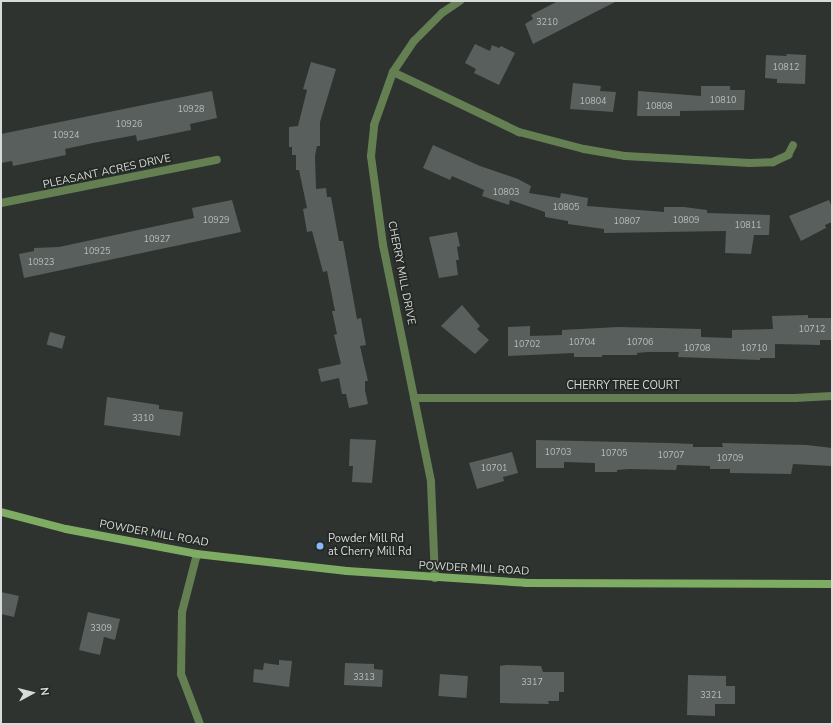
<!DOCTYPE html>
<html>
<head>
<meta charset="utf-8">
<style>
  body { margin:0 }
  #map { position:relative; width:833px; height:725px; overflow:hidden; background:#2e332f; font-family:"Nunito Sans",sans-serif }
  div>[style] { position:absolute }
  .building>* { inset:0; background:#585f5d; transform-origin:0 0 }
  .minor>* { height:8px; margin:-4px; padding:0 4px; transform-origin:4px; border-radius:4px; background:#648053 }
  .secondary>* { height:8px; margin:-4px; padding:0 4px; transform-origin:4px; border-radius:4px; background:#7fac63 }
  .dots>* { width:11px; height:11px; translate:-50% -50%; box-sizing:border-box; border:2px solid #242925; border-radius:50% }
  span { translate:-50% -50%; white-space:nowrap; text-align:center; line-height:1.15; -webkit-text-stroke:3.5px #242925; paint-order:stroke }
  .number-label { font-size:9px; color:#b8bcba }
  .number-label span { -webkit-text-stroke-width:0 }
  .street-label { font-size:11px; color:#d8dbd9 }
  .poi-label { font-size:11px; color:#d8dbd9 }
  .left { translate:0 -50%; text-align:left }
  .frame { position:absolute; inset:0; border:2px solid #d8dbd9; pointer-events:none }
  .north { position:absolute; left:12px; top:673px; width:40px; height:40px; -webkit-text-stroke:3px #242925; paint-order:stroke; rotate:83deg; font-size:11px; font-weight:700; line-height:16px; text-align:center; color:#d8dbd9 }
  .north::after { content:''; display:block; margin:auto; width:14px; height:18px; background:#d8dbd9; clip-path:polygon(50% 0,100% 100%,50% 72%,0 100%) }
</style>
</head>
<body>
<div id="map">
  <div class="building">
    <div style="clip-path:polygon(558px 1px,617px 1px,533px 44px,525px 24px,533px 19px,531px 15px)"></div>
    <div style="clip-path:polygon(475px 44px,490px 51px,492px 45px,499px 48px,501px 46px,515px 53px,499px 85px,474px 73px,476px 69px,465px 63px)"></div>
    <div style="clip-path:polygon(786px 54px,806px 55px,805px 84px,777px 83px,777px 79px,765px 78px,766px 55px,787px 56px)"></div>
    <div style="clip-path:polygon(311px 62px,336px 69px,320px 122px,320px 146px,317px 146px,315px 156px,316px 189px,326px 188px,327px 197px,331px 197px,339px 241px,343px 241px,357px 319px,361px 318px,366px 345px,360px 346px,368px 381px,365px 381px,365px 390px,368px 404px,349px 408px,346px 394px,342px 394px,339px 378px,321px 382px,318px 369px,341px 364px,334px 335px,337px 334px,332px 311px,335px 311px,327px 271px,323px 272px,312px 231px,307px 232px,303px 209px,307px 208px,299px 170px,296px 170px,296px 155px,292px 155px,292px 147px,289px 147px,289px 127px,298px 126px,307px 90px,303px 89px)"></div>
    <div style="clip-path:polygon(573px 83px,601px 86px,600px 91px,616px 92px,613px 112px,570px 109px)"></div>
    <div style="clip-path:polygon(701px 86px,730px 86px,730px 90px,745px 90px,744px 110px,680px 111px,680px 116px,637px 116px,638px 91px,701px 96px)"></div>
    <div style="clip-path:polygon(212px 91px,217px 118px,190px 124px,191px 130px,137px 141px,136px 135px,93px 143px,65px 149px,66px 155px,13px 166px,12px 161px,1px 163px,1px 134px)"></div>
    <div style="clip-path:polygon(433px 145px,480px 166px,518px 179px,531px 186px,529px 193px,560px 198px,561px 193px,588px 198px,587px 206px,664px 212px,664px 207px,684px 207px,707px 210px,707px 213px,770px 215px,769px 235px,754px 235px,751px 254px,725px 253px,726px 231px,604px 233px,604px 229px,568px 224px,568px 221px,545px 217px,545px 212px,510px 200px,509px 205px,482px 196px,484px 190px,452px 176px,450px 180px,423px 168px)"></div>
    <div style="clip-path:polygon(232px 200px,241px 232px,24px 278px,19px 254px,34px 251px,34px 248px,59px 247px,194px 218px,192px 208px)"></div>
    <div style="clip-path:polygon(829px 200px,832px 207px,832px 222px,825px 225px,826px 228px,801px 241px,789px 216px)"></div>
    <div style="clip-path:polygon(457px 232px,460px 246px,457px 247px,459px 260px,456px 260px,458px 275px,439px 278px,429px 237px)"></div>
    <div style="clip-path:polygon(462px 305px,480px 326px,477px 329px,489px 340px,475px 354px,441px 326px)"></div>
    <div style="clip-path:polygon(808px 315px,808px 318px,832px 318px,832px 340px,820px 340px,820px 345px,775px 344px,775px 358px,760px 358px,760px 360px,678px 357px,679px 352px,647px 352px,637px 353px,637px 355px,602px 355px,602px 357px,574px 357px,574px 353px,508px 356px,508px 327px,530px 326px,530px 336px,562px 335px,562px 330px,618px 327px,701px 329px,701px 337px,732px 338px,732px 330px,773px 329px,772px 316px)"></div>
    <div style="left:50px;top:332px;width:16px;height:13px;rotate:15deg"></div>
    <div style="clip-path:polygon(107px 397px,159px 405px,159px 409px,183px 412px,180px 436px,104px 425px)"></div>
    <div style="clip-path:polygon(350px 439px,376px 440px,372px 483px,352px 482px,353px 466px,349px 466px)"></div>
    <div style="clip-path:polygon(536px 440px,669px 443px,693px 444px,693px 447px,723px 447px,722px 443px,807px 445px,832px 448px,832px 466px,793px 464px,791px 474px,730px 473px,730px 469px,710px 469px,710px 466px,677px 465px,676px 470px,629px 469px,617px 470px,617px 472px,595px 472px,595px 463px,564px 462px,564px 468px,536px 468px)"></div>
    <div style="clip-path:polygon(512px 452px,518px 473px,503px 477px,504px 481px,477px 489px,469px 463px)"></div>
    <div style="clip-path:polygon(1px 592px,19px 596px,14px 617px,1px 614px)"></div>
    <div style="clip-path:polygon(88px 612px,120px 619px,115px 640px,104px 637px,100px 655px,79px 650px)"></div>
    <div style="clip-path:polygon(279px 660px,292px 661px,289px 687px,253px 682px,254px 669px,263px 670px,264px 663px,279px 665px)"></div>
    <div style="clip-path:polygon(345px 663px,374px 664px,374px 669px,383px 670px,382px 687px,344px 685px)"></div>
    <div style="clip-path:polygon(506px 665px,541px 666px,543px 672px,564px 672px,564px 692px,559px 692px,559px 701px,548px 701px,549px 704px,500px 703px,500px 666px)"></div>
    <div style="left:440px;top:674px;width:28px;height:22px;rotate:4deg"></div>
    <div style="clip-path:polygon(688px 675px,726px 676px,726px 686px,735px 686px,735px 704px,715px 704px,715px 716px,687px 715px)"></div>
  </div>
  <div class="minor">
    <div style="left:393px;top:72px;width:140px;rotate:25.5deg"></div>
    <div style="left:519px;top:132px;width:67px;rotate:14.7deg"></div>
    <div style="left:584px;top:149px;width:42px;rotate:9.7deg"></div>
    <div style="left:625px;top:156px;width:125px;rotate:3.2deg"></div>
    <div style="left:750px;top:163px;width:23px;rotate:-2deg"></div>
    <div style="left:773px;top:162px;width:17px;rotate:-25deg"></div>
    <div style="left:788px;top:155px;width:11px;rotate:-63deg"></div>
    <div style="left:1px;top:203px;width:220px;rotate:-11.3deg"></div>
    <div style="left:414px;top:398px;width:381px"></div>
    <div style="left:795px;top:398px;width:37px;rotate:-3deg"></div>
    <div style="left:197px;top:554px;width:60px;rotate:104.5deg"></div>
    <div style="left:182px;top:612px;width:62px;rotate:90.9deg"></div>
    <div style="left:181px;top:674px;width:53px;rotate:69.2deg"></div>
    <div style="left:435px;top:578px;width:97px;rotate:-92.4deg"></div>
    <div style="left:431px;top:481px;width:241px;rotate:-101.5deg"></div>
    <div style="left:383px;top:245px;width:90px;rotate:-97.7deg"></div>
    <div style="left:371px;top:156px;width:31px;rotate:-84deg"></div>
    <div style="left:374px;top:125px;width:56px;rotate:-70.3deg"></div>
    <div style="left:393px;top:72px;width:37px;rotate:-56deg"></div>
    <div style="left:414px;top:41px;width:40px;rotate:-45deg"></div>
    <div style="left:442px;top:13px;width:22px;rotate:-34deg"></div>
  </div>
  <div class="secondary">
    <div style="left:1px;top:512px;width:67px;rotate:14.7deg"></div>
    <div style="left:66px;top:529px;width:133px;rotate:10.8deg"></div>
    <div style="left:197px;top:554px;width:151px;rotate:6.5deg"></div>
    <div style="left:347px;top:571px;width:179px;rotate:3.8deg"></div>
    <div style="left:526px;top:583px;width:306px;rotate:0.2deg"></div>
  </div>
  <div class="dots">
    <div style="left:320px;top:546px;background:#85bbfb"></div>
  </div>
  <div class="number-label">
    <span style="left:547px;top:22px">3210</span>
    <span style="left:786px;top:67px">10812</span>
    <span style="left:723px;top:100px">10810</span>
    <span style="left:593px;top:101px">10804</span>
    <span style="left:659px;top:106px">10808</span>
    <span style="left:191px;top:109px">10928</span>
    <span style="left:129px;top:124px">10926</span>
    <span style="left:66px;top:135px">10924</span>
    <span style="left:506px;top:192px">10803</span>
    <span style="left:566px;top:207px">10805</span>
    <span style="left:216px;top:220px">10929</span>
    <span style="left:686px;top:220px">10809</span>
    <span style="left:627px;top:221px">10807</span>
    <span style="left:748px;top:225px">10811</span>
    <span style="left:157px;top:239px">10927</span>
    <span style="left:97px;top:251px">10925</span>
    <span style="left:41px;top:262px">10923</span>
    <span style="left:812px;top:329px">10712</span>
    <span style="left:582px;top:342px">10704</span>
    <span style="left:640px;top:342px">10706</span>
    <span style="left:527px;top:344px">10702</span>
    <span style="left:697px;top:348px">10708</span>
    <span style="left:754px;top:348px">10710</span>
    <span style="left:143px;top:418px">3310</span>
    <span style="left:558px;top:452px">10703</span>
    <span style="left:614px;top:453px">10705</span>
    <span style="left:671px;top:455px">10707</span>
    <span style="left:730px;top:458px">10709</span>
    <span style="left:494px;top:468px">10701</span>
    <span style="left:101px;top:628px">3309</span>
    <span style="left:364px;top:677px">3313</span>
    <span style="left:532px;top:682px">3317</span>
    <span style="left:711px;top:695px">3321</span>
  </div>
  <div class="street-label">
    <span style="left:107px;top:172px;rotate:-12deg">PLEASANT ACRES DRIVE</span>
    <span style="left:401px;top:273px;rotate:79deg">CHERRY MILL DRIVE</span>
    <span style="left:623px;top:386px">CHERRY TREE COURT</span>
    <span style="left:154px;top:534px;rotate:10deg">POWDER MILL ROAD</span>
    <span style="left:474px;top:569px;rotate:3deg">POWDER MILL ROAD</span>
  </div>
  <div class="poi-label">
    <span class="left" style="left:328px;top:546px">Powder Mill Rd<br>at Cherry Mill Rd</span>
  </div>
  <div class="frame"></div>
  <div class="north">N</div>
</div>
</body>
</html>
